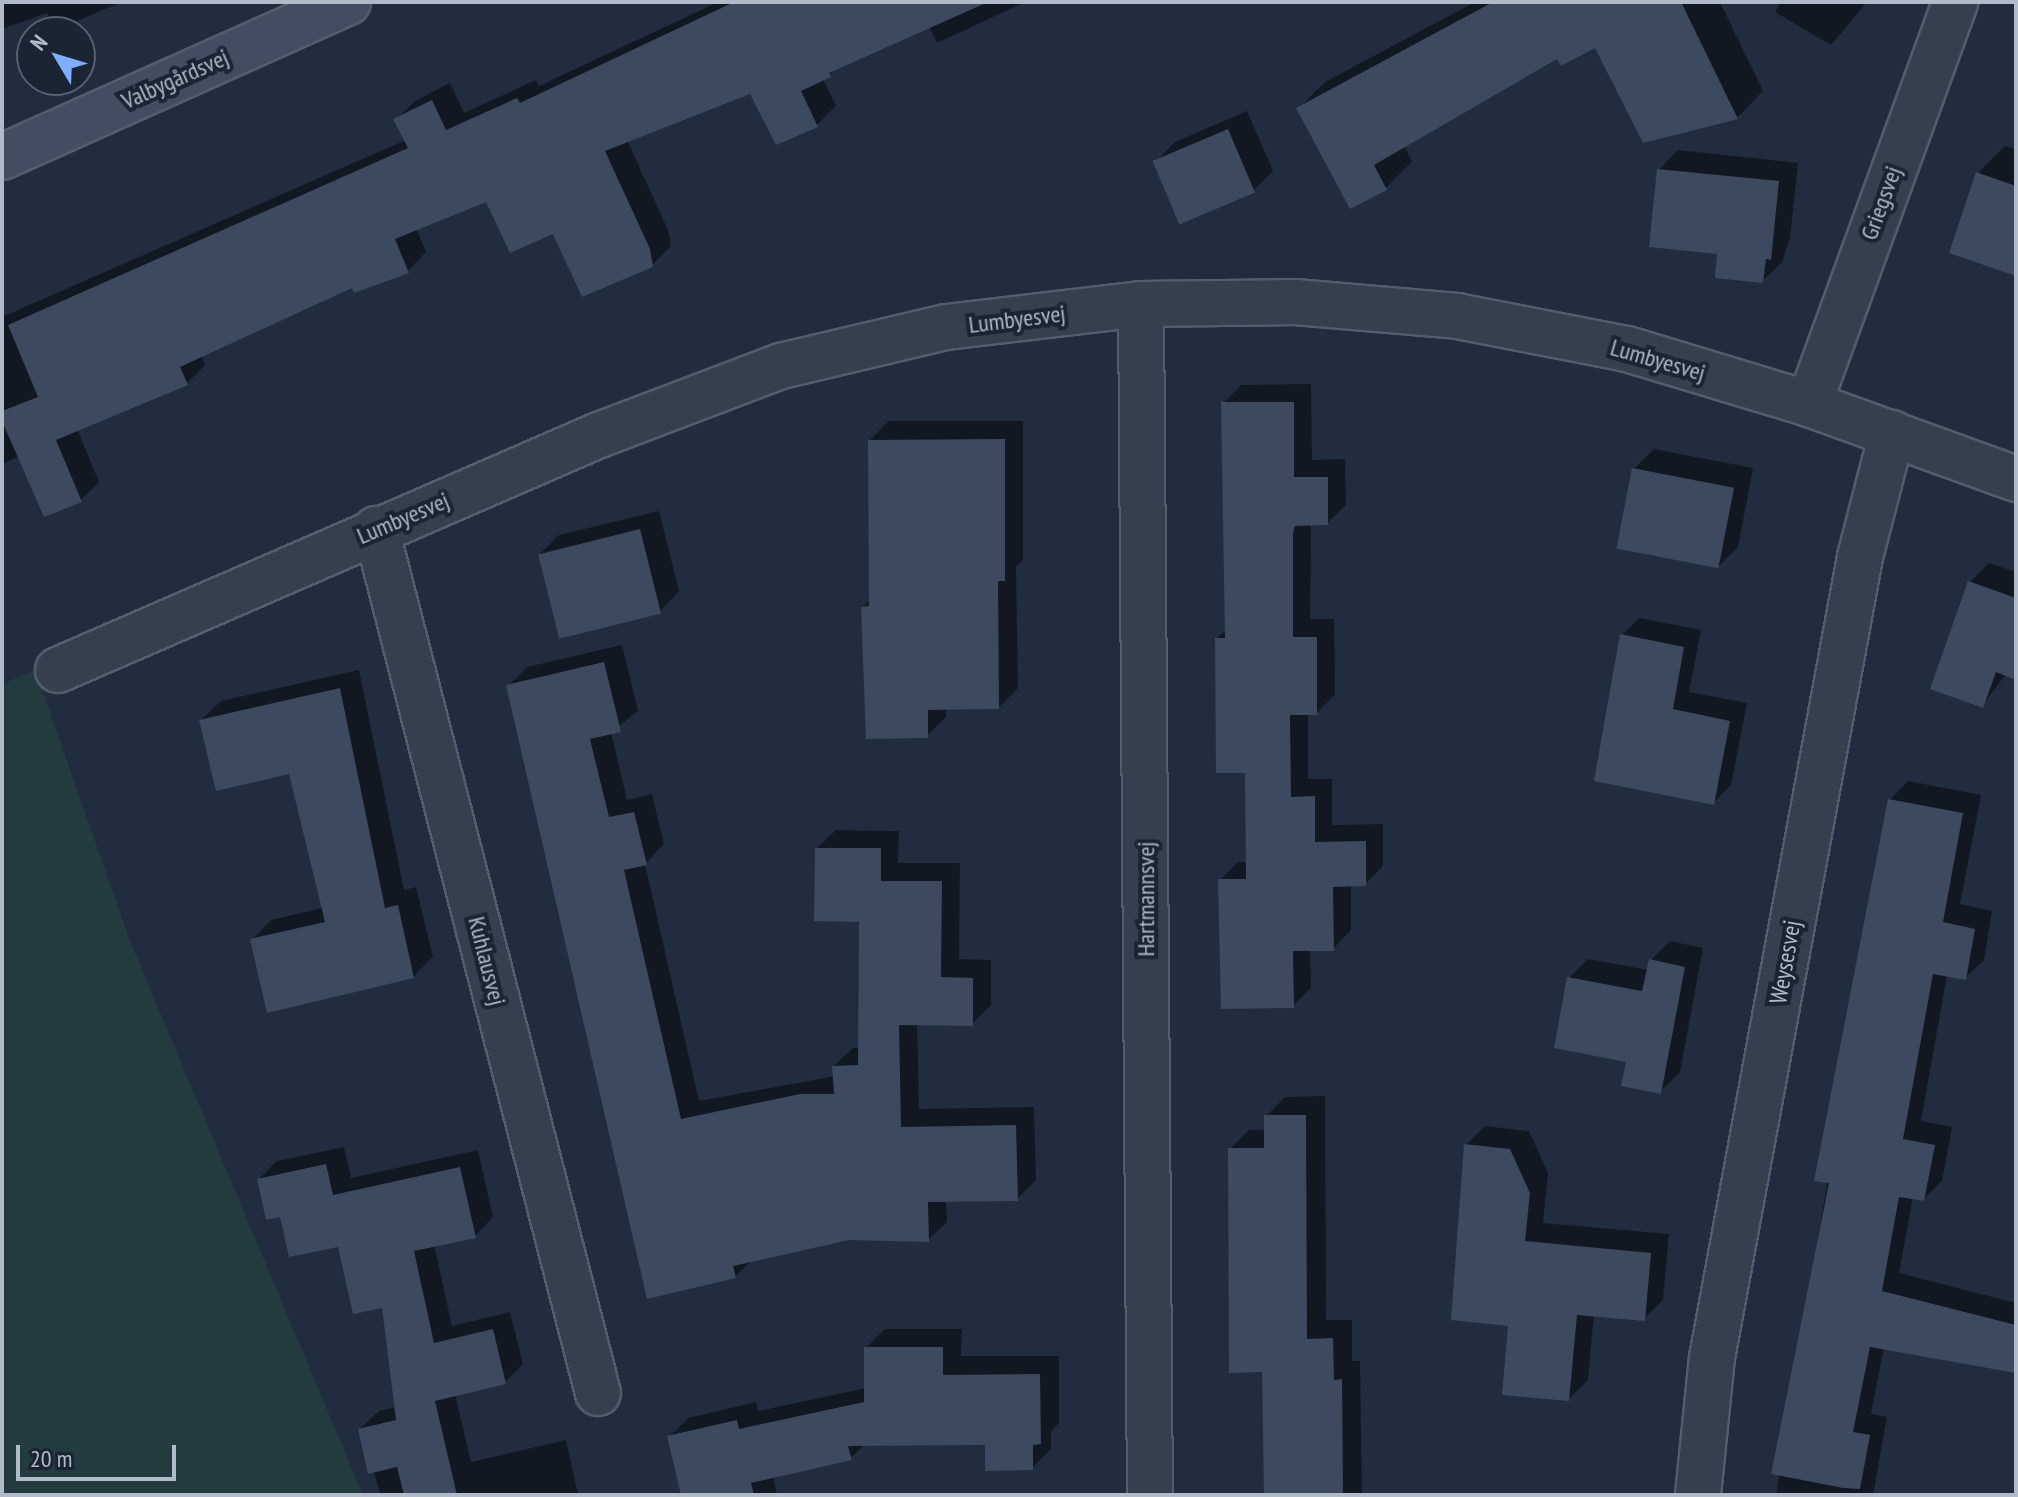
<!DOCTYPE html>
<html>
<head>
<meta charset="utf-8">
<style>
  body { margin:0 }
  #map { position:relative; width:2018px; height:1497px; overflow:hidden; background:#212d3e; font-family:"PT Sans Narrow",sans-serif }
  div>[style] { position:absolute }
  .green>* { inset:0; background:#233b3f }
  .shadow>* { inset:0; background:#0007 }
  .building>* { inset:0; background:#3d495f; transform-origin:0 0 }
  .roads { filter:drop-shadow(2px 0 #535d6c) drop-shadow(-2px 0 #535d6c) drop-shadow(0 2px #535d6c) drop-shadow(0 -2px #535d6c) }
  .street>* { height:44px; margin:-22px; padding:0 22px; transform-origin:22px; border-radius:22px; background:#353f4e }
  .secondary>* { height:44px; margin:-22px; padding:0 22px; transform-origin:22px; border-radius:22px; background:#434d61 }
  span { translate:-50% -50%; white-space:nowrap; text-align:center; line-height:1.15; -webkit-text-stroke:8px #1a2433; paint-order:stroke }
  .street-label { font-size:24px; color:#b1bac9 }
  .frame { position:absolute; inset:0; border:4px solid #b1bac9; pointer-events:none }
  .north { position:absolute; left:16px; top:16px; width:80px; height:80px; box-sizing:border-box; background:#1a2433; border:2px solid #56606f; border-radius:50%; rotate:308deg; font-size:22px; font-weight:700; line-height:32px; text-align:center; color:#b1bac9 }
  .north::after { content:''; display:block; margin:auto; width:28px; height:36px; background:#80aeff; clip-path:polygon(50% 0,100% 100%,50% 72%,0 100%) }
  .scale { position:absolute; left:16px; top:1445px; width:160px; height:36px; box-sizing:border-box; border:4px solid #b1bac9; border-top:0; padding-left:10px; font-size:24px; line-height:28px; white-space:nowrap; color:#b1bac9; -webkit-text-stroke:6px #1a2433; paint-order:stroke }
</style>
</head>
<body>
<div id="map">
  <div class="green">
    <div style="clip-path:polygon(35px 670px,130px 941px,363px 1495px,2px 1495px,2px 684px)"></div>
  </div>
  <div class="shadow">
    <div style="clip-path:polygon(2px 2px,121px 2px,55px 31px,47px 13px,2px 29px)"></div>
    <div style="clip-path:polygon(718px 2px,1025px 2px,937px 43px,929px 26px,840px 66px,823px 79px,836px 106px,817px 125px,776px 143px,751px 91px,627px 140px,668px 230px,671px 246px,652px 265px,554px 232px,487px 199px,416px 228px,426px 252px,408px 271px,353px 286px,201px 355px,205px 365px,187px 383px,77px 429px,99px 482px,81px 500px,20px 456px,2px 464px,2px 317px,406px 140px,396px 119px,415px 101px,450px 83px,464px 113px,536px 80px,539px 86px)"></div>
    <div style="clip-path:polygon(1475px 2px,1720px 2px,1763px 91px,1737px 118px,1596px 46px,1558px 56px,1404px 145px,1412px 162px,1386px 188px,1299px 108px,1325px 82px)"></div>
    <div style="clip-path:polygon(1781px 2px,1867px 2px,1831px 45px,1775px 12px)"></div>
    <div style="clip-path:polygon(1247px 111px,1273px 171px,1254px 190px,1156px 162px,1175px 142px)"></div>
    <div style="clip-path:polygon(2005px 146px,2016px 149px,2016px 274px,1978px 173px)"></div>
    <div style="clip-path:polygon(1678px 150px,1798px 163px,1790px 238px,1782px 262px,1762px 281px,1719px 252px,1659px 170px)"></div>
    <div style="clip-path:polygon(1311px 384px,1312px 460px,1345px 459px,1346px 505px,1327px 523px,1311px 523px,1310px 619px,1334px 619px,1335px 695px,1317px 713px,1308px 713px,1308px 779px,1332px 779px,1332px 825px,1383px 824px,1383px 866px,1365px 884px,1351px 885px,1351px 930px,1333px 949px,1310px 949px,1311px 988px,1293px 1006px,1220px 880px,1238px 862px,1248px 862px,1247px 771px,1217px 638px,1227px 629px,1223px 403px,1241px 385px)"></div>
    <div style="clip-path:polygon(889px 421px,1023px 421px,1023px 560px,1016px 567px,1018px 688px,999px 707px,946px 708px,946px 717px,927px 736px,863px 607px,871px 599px,870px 440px)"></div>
    <div style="clip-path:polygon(1654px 449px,1753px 468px,1738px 547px,1719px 566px,1634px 469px)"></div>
    <div style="clip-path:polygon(659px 511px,679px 591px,660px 611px,540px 554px,559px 535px)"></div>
    <div style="clip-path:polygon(1989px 563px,2016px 572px,2016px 677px,2006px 674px,1982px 706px,1970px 582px)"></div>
    <div style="clip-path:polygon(1639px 618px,1701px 630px,1689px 692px,1747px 703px,1731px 785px,1713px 803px,1622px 635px)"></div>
    <div style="clip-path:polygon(622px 645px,638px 711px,611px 732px,627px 800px,652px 794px,664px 844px,645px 864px,699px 1101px,835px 1076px,834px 1066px,853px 1048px,860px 1048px,861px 920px,817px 848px,836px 830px,899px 831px,898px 863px,960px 863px,959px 959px,991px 960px,991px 1005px,972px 1024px,917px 1023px,919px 1109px,1034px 1107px,1036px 1180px,1017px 1199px,946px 1200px,947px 1222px,928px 1240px,849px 1238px,752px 1260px,735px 1277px,509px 685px,527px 667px)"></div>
    <div style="clip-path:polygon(359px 670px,404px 890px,416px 887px,433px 957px,413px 977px,252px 940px,271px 920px,323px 908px,291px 772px,201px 720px,221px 701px)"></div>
    <div style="clip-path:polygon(1908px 781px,1981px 795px,1960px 904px,1992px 911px,1984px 960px,1965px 978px,1947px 975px,1921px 1121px,1952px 1127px,1942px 1181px,1924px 1199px,1913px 1197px,1899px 1273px,2016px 1303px,2016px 1371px,1884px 1348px,1871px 1414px,1887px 1417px,1873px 1495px,1776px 1495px,1890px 800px)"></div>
    <div style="clip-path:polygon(1670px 941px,1703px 948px,1680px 1072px,1660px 1092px,1629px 1060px,1569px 978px,1588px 959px,1648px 970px,1651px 960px)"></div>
    <div style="clip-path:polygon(1325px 1096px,1326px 1320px,1352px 1320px,1352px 1361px,1360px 1361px,1362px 1495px,1266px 1495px,1264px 1370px,1230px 1149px,1249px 1130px,1266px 1130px,1266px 1116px,1285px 1097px)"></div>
    <div style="clip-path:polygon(1485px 1126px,1529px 1131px,1548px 1173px,1543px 1223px,1669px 1234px,1663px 1300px,1644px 1319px,1594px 1314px,1588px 1380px,1569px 1399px,1510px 1324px,1466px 1145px)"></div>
    <div style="clip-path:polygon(344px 1147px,351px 1178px,478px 1150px,493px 1217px,475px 1236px,434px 1244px,452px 1326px,510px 1312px,523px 1364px,504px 1383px,455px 1394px,471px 1462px,566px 1440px,578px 1495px,381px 1495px,360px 1429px,379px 1411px,397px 1407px,384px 1306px,340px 1244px,281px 1215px,259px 1179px,277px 1161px)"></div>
    <div style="clip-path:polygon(885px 1329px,962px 1329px,961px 1356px,1059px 1356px,1059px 1423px,1051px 1431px,1051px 1449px,1032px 1468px,987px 1443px,865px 1444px,851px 1458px,773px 1476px,777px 1495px,683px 1495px,669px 1437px,688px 1418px,756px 1402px,758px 1411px,866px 1388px,866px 1348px)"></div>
  </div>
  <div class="building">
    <div style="clip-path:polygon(734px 2px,988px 2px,829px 73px,831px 77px,801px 91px,818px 127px,776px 145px,750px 94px,605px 151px,650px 249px,653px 267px,582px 297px,553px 234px,510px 253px,486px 202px,395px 239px,409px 273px,354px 293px,352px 288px,180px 367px,188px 385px,56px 440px,82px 502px,44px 517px,2px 421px,2px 411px,38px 397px,8px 325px,408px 148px,393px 119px,432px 100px,446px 130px,517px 98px,520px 103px)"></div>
    <div style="clip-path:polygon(1493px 2px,1686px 2px,1682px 4px,1738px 119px,1643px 143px,1595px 48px,1561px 66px,1557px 59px,1374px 165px,1387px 190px,1350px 209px,1296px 108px)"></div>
    <div style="left:1228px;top:129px;width:69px;height:82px;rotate:67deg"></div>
    <div style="clip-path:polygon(1657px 169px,1779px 181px,1771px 260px,1766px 259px,1763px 283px,1715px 278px,1717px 254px,1649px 247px)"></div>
    <div style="clip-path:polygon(1976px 172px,2016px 186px,2016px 276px,1949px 253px)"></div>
    <div style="clip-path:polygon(1221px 402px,1294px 402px,1294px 477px,1328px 477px,1328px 525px,1295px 526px,1293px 533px,1293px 637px,1317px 637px,1317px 715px,1290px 715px,1291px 797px,1315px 796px,1315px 842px,1366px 841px,1366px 886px,1333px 887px,1334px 951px,1293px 951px,1294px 1008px,1221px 1009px,1218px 879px,1246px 879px,1245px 773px,1216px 773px,1215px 638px,1225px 638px)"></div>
    <div style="clip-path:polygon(1005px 439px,1005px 581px,998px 581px,999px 709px,928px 710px,928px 738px,866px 739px,861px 607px,869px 606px,868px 440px)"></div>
    <div style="left:1632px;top:468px;width:104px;height:82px;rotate:11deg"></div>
    <div style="left:640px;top:529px;width:87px;height:105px;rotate:76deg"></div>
    <div style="clip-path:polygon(1968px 581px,2016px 598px,2016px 680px,1996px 672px,1983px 708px,1930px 689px)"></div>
    <div style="clip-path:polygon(1620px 634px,1684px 647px,1673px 709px,1730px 721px,1714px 805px,1594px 781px)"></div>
    <div style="clip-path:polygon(604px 662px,621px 732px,590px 739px,609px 817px,634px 812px,647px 865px,624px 870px,681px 1119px,800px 1094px,834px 1094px,832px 1066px,858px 1065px,859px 922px,814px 921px,815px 848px,881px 848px,881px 881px,942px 881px,941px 977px,973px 978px,973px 1026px,899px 1025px,901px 1127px,1016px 1125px,1018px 1201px,928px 1202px,929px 1242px,849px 1240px,733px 1266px,736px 1278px,647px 1299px,506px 685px)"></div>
    <div style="clip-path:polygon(340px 688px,385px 908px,398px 905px,414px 978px,267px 1013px,250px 939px,325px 922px,289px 774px,216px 791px,199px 720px)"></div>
    <div style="clip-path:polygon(1888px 799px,1963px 813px,1943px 922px,1975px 929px,1966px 980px,1933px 974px,1903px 1139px,1935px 1145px,1924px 1201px,1899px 1197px,1882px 1291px,2016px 1325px,2016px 1373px,1870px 1347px,1853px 1432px,1870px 1435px,1860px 1489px,1843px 1488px,1771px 1474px,1829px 1183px,1814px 1181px)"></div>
    <div style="clip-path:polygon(1649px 959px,1685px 967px,1661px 1094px,1621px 1086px,1626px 1062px,1554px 1048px,1567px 977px,1642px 991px)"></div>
    <div style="clip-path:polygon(1264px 1115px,1306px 1115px,1307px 1339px,1333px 1338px,1334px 1380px,1342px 1379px,1343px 1495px,1264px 1495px,1262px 1372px,1229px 1373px,1228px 1148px,1264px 1148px)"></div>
    <div style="clip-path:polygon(1464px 1144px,1510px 1149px,1530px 1193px,1525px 1241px,1651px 1253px,1645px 1321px,1577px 1315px,1569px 1401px,1502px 1395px,1508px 1326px,1451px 1320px)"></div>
    <div style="clip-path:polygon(326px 1164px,333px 1195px,460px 1167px,476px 1238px,414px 1251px,434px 1343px,493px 1329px,506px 1384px,435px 1401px,457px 1495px,404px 1495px,397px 1467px,368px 1474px,358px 1429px,396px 1420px,382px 1308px,353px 1314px,338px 1247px,289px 1257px,280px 1217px,266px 1220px,257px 1179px)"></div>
    <div style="clip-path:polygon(864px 1347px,943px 1347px,943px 1375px,1040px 1374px,1041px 1444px,1033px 1445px,1033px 1470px,985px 1471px,985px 1445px,848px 1446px,852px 1460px,751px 1483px,754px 1495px,681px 1495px,667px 1436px,737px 1420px,739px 1429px,864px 1402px)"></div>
  </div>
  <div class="roads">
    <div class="street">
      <div style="left:1141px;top:304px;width:1191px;rotate:89.57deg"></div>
      <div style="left:1809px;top:404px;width:428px;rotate:-70deg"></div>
      <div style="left:376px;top:529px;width:892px;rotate:75.59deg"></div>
      <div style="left:58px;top:670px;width:590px;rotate:-23.48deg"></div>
      <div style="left:599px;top:435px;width:195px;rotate:-20.8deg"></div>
      <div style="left:781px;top:366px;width:170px;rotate:-13.3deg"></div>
      <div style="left:946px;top:327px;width:196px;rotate:-6.7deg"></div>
      <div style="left:1141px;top:304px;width:154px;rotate:-0.7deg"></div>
      <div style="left:1295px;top:302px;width:163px;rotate:4.9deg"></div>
      <div style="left:1457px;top:316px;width:173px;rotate:11deg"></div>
      <div style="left:1627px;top:349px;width:190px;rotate:16.8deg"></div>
      <div style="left:1809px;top:404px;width:220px;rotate:19.9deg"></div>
      <div style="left:1698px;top:1495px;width:138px;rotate:-84.2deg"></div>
      <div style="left:1712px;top:1358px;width:815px;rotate:-79.53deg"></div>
      <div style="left:1860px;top:557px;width:128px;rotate:-75.5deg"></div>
    </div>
    <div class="secondary">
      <div style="left:2px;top:157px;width:379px;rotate:-24.1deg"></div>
    </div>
  </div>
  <div class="street-label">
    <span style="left:175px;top:79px;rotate:-24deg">Valbygårdsvej</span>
    <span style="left:1881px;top:203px;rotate:-70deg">Griegsvej</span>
    <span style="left:1017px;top:319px;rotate:-7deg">Lumbyesvej</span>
    <span style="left:1658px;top:360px;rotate:16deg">Lumbyesvej</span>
    <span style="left:403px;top:518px;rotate:-23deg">Lumbyesvej</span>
    <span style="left:1146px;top:899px;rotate:-90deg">Hartmannsvej</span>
    <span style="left:487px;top:961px;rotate:76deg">Kuhlausvej</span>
    <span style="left:1785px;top:962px;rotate:-80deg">Weysesvej</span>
  </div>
  <div class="frame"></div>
  <div class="north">N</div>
  <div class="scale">20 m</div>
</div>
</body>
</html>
